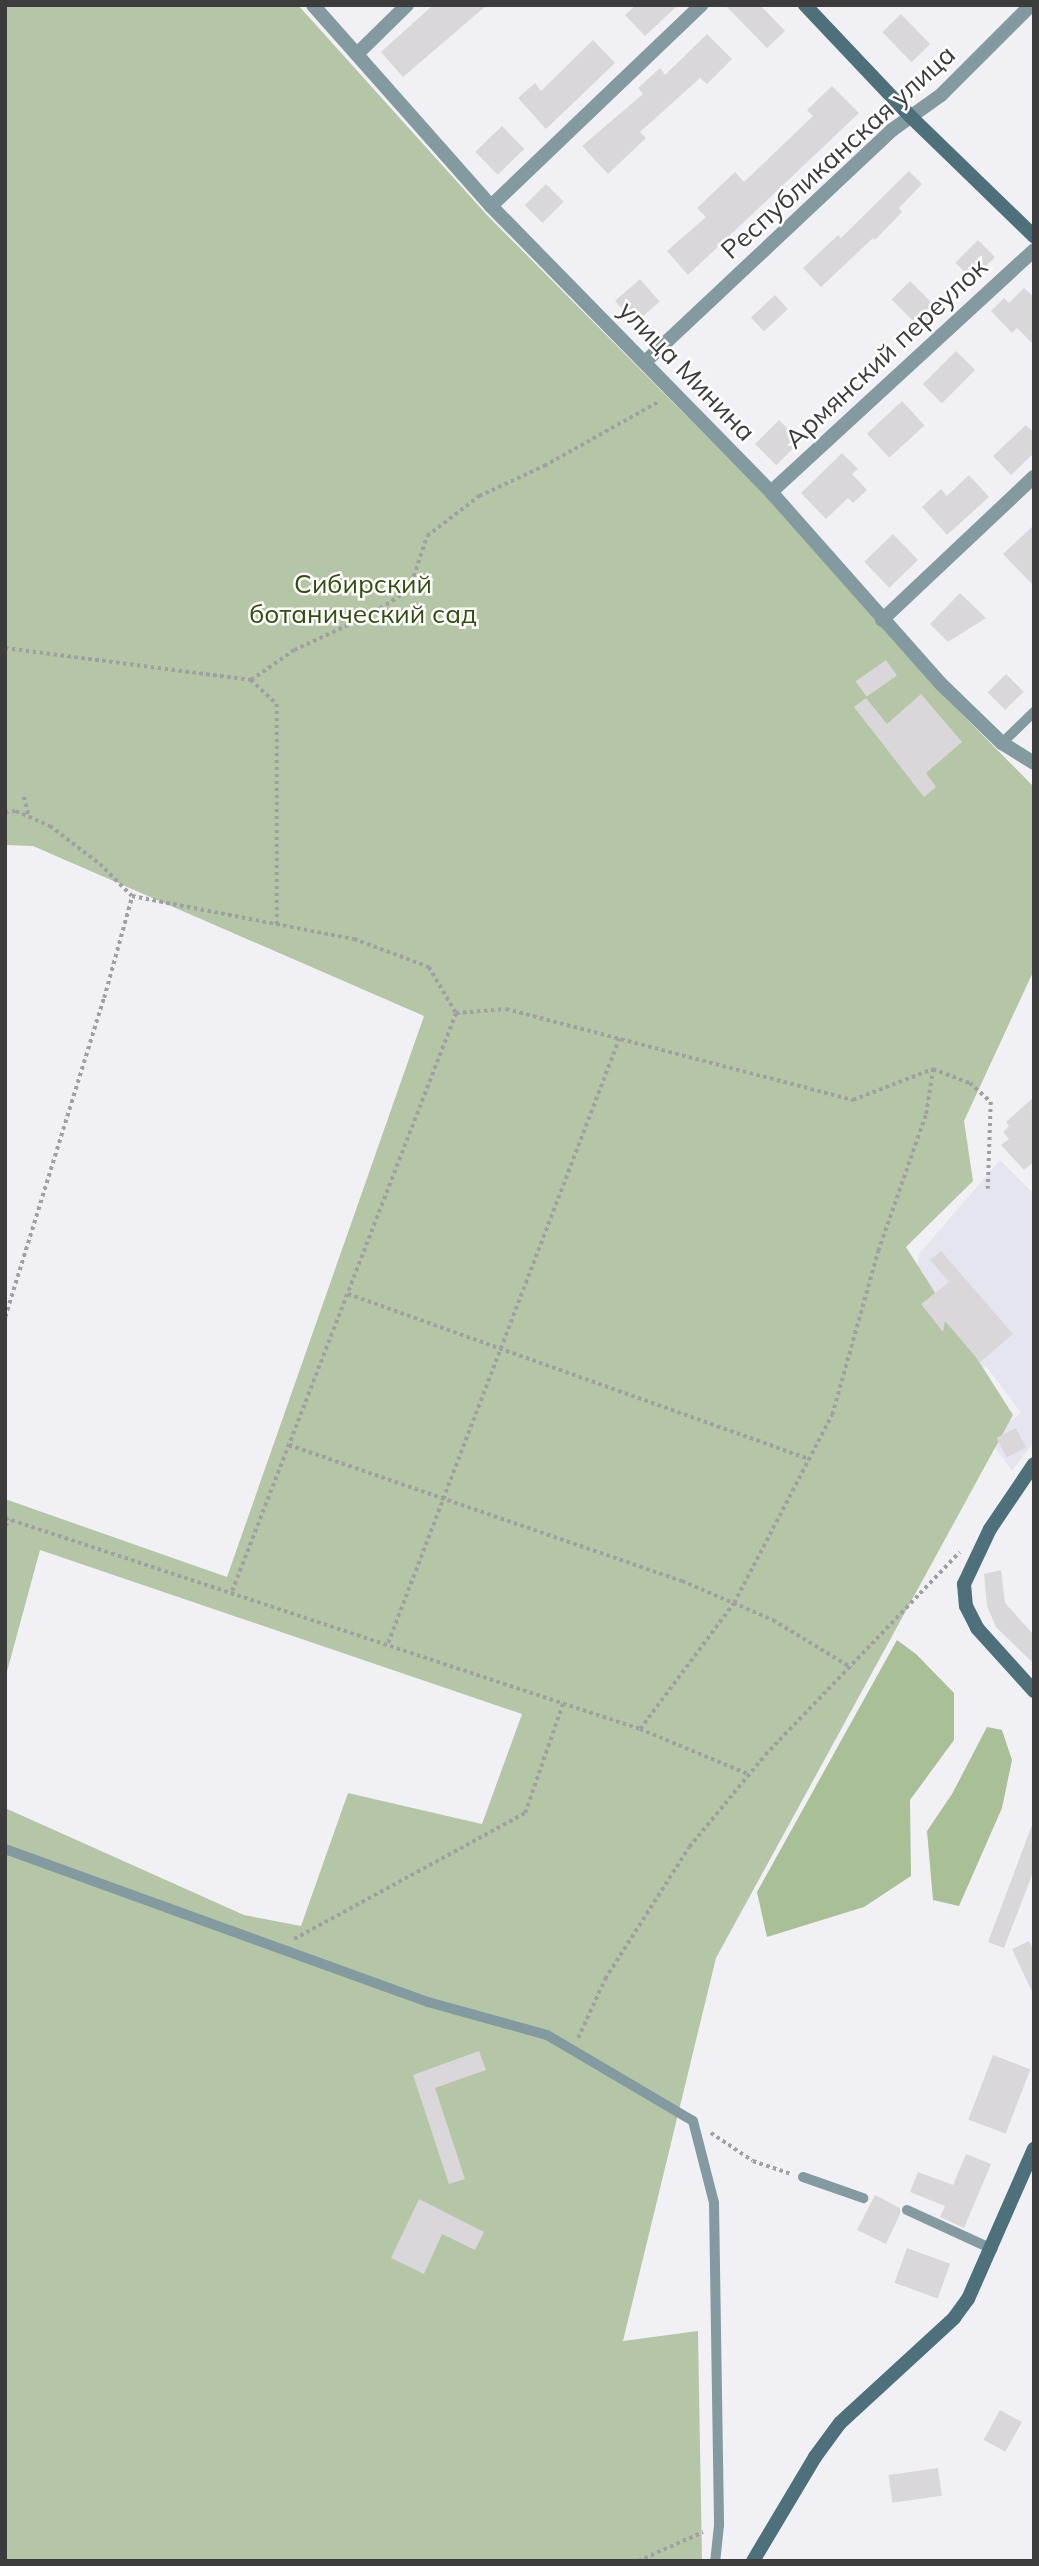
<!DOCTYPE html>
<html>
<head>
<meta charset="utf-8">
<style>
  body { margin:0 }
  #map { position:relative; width:1039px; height:2566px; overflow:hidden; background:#f1f1f5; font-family:Mulish,sans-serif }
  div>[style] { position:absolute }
  .built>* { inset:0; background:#e5e5f0 }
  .green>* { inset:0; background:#b5c6a6 }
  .forest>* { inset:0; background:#a9bf95 }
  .building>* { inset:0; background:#d9d7da; transform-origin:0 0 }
  .path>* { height:3.5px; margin-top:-1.75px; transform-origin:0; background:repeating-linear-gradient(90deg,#a0a0a2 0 3.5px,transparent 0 7px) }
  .lane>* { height:10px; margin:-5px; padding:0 5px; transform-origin:5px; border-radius:5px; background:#839aa1 }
  .street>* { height:14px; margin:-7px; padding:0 7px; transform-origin:7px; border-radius:7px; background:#839aa1 }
  .secondary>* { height:14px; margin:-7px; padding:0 7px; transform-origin:7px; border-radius:7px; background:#4d707a }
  span { translate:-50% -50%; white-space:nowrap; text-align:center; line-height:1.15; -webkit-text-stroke:5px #fff; paint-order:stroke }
  .street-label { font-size:26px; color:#3c3c3d }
  .park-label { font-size:26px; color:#334d0f }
  .frame { position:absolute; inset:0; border:7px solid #3c3c3d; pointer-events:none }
</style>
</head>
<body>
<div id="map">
  <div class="built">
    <div style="clip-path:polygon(1000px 1160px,1034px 1194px,1034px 1442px,1012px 1471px,988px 1438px,1021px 1413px,986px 1366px,936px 1384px,899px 1380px,919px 1254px)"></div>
  </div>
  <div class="green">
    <div style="clip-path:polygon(5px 5px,298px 5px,487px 215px,766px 496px,935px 687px,1034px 787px,1034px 970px,964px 1121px,973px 1181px,906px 1247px,1013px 1415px,716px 1958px,623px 2341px,698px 2331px,702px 2561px,5px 2561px,5px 1808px,244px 1915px,301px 1926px,348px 1793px,482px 1824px,522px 1714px,40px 1550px,5px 1679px,5px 1499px,227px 1577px,424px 1016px,33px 846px,5px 845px)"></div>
  </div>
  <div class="forest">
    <div style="clip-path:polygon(897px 1640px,916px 1654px,954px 1693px,954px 1740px,910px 1800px,911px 1876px,864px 1907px,767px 1937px,757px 1892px)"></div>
    <div style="clip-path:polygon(987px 1727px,1002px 1730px,1012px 1760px,1002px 1808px,959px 1906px,933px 1900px,927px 1831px,952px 1794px)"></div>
  </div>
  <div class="building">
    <div style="clip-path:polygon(433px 5px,487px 5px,403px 77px,381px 52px)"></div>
    <div style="clip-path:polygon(636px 5px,678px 5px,645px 36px,625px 15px)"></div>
    <div style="clip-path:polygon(725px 5px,760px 5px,785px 31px,767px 48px)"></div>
    <div style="left:901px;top:14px;width:42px;height:26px;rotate:46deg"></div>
    <div style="clip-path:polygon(707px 34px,732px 59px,707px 84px,700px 78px,640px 132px,646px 138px,608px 174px,582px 146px,643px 94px,638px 88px,660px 68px,665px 75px)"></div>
    <div style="clip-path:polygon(593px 40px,615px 63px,546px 129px,518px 98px,535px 83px,541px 91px)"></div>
    <div style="clip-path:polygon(832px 86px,859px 113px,688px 275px,667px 251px,706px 217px,697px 208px,735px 172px,744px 182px,813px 116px,807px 110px)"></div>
    <div style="left:502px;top:126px;width:32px;height:37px;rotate:46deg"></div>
    <div style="clip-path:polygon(909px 171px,922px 184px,899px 208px,902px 212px,875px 240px,873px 238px,821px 287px,803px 268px,838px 235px,841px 238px)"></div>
    <div style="left:546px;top:184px;width:25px;height:30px;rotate:45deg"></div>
    <div style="left:978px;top:240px;width:24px;height:32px;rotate:45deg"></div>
    <div style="left:640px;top:279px;width:30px;height:33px;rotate:49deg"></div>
    <div style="left:910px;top:281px;width:40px;height:26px;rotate:45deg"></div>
    <div style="clip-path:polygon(1024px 288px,1034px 297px,1034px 345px,1017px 328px,1012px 333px,991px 311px,1004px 298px,1009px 303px)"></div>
    <div style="left:775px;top:295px;width:19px;height:33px;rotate:47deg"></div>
    <div style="left:956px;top:351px;width:27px;height:47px;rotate:45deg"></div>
    <div style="left:902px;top:401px;width:33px;height:48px;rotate:47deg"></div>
    <div style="left:779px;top:420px;width:30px;height:34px;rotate:45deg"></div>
    <div style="clip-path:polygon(1026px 425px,1034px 433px,1034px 453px,1011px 475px,993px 456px)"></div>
    <div style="clip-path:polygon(842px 453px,858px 469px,852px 474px,867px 490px,853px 503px,848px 498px,826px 519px,801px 493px)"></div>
    <div style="clip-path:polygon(969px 475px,989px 497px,947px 535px,922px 507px,941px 489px,947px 496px)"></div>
    <div style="clip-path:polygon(1034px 525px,1034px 586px,1003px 554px)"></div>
    <div style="left:893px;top:534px;width:36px;height:40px;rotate:46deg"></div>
    <div style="clip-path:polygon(960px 593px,986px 618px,948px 642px,930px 624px)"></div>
    <div style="left:886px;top:660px;width:19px;height:37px;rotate:55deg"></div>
    <div style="left:1006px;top:674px;width:25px;height:26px;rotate:45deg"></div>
    <div style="clip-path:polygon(921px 694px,962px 742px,926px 773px,936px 787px,924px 797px,854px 707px,866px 698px,887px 724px)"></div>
    <div style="clip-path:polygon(1034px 1097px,1034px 1162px,1024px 1170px,1001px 1145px,1009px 1139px,1003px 1132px,1009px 1126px,1006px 1122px)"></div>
    <div style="clip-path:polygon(941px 1251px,1013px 1334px,980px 1362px,945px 1321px,943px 1332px,921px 1304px,949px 1282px,930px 1260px)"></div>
    <div style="left:1016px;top:1428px;width:22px;height:22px;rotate:63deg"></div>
    <div style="clip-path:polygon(1001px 1570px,1005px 1603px,1034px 1635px,1034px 1664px,996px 1627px,987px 1606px,984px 1574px)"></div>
    <div style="clip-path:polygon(1032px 1825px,1034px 1870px,1004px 1948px,988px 1942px)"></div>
    <div style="clip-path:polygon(1029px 1941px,1034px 1951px,1034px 1996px,1012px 1949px)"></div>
    <div style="clip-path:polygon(479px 2051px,486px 2070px,435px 2088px,465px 2179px,449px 2184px,413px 2075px)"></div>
    <div style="left:993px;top:2055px;width:40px;height:69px;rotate:21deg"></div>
    <div style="clip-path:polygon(966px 2154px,991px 2164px,964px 2228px,940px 2217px,945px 2206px,910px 2192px,918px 2172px,953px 2185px)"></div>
    <div style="clip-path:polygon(875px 2195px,900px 2208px,900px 2214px,886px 2244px,857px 2230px)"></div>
    <div style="clip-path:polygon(419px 2199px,484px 2232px,475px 2250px,442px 2234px,424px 2274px,391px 2258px)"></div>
    <div style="left:907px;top:2248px;width:46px;height:37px;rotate:20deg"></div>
    <div style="left:1000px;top:2410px;width:25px;height:34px;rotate:29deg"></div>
    <div style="left:938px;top:2468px;width:28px;height:50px;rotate:82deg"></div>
  </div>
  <div class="path">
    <div style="left:5px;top:648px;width:248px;rotate:7.4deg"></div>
    <div style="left:251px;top:680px;width:52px;rotate:-34.9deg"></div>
    <div style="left:294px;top:650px;width:81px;rotate:-24.7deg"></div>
    <div style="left:368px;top:616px;width:49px;rotate:-32.4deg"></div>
    <div style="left:409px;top:590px;width:57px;rotate:-71.6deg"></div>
    <div style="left:427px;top:536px;width:66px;rotate:-37.6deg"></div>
    <div style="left:479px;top:496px;width:72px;rotate:-24.8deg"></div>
    <div style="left:544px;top:466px;width:133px;rotate:-29.3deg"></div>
    <div style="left:251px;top:680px;width:35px;rotate:43deg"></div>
    <div style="left:277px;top:704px;width:221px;rotate:90deg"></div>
    <div style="left:24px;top:797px;width:21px;rotate:76deg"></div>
    <div style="left:5px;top:812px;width:11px;rotate:-5deg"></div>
    <div style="left:16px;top:811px;width:37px;rotate:24deg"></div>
    <div style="left:50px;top:826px;width:63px;rotate:37.2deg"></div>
    <div style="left:100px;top:864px;width:45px;rotate:45deg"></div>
    <div style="left:132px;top:896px;width:226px;rotate:11deg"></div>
    <div style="left:354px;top:939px;width:80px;rotate:20.5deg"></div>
    <div style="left:429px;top:967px;width:53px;rotate:59.6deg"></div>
    <div style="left:348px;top:1294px;width:491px;rotate:19.7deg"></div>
    <div style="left:5px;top:1317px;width:334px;rotate:-72.8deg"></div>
    <div style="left:104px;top:998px;width:106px;rotate:-74.6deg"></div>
    <div style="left:289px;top:1445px;width:416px;rotate:19.1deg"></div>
    <div style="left:682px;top:1581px;width:99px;rotate:23.2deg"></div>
    <div style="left:773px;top:1620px;width:92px;rotate:31.3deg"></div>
    <div style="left:5px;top:1518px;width:669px;rotate:18.38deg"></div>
    <div style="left:640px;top:1729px;width:157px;rotate:-53.3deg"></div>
    <div style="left:734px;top:1603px;width:212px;rotate:-62.5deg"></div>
    <div style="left:832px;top:1415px;width:170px;rotate:-74.3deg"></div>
    <div style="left:878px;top:1251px;width:145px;rotate:-70.7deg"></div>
    <div style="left:926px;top:1114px;width:46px;rotate:-81.2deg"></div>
    <div style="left:5px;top:1526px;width:8px;rotate:-50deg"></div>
    <div style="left:232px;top:1591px;width:620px;rotate:-68.82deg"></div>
    <div style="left:456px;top:1013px;width:50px;rotate:-4.6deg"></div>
    <div style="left:506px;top:1009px;width:359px;rotate:14.7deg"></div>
    <div style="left:853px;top:1100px;width:86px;rotate:-21.2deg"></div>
    <div style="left:933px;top:1069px;width:40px;rotate:21deg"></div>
    <div style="left:970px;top:1083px;width:28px;rotate:42deg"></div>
    <div style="left:991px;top:1102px;width:87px;rotate:92deg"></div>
    <div style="left:388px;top:1643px;width:647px;rotate:-69.07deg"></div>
    <div style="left:640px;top:1729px;width:117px;rotate:22.6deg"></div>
    <div style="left:294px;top:1939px;width:263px;rotate:-28.6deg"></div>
    <div style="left:525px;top:1813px;width:116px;rotate:-70.9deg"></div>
    <div style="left:578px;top:2038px;width:65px;rotate:-65.4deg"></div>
    <div style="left:605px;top:1979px;width:156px;rotate:-57.5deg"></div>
    <div style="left:689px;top:1847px;width:119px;rotate:-50.4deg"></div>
    <div style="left:765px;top:1755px;width:281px;rotate:-46.2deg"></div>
    <div style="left:711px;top:2133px;width:50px;rotate:33.7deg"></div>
    <div style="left:753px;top:2161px;width:40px;rotate:18.9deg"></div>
    <div style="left:638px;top:2561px;width:71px;rotate:-24deg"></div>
  </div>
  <div class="lane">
    <div style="left:1002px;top:743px;width:45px;rotate:-44.1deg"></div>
    <div style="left:5px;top:1849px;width:450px;rotate:19.9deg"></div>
    <div style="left:428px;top:2002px;width:123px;rotate:15.5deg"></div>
    <div style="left:547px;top:2035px;width:169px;rotate:30.5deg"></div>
    <div style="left:693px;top:2121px;width:85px;rotate:75.6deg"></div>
    <div style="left:714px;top:2203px;width:322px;rotate:89.1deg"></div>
    <div style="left:719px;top:2525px;width:36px;rotate:96deg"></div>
    <div style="left:803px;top:2177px;width:64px;rotate:19.3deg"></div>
    <div style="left:907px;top:2210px;width:94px;rotate:24.6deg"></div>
  </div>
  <div class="street">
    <div style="left:313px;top:5px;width:268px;rotate:48.5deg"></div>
    <div style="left:491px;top:206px;width:400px;rotate:45.6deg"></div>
    <div style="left:771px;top:492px;width:255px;rotate:48.5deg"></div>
    <div style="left:940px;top:683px;width:86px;rotate:44.1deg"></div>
    <div style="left:1002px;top:743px;width:38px;rotate:32deg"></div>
    <div style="left:357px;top:54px;width:70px;rotate:-44.4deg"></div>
    <div style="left:491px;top:206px;width:291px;rotate:-43.7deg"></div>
    <div style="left:645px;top:362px;width:339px;rotate:-43.2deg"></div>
    <div style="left:892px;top:130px;width:60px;rotate:-35.5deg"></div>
    <div style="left:941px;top:95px;width:127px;rotate:-45deg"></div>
    <div style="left:771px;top:492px;width:357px;rotate:-42.6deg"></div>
    <div style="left:882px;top:620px;width:209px;rotate:-43.3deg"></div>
  </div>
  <div class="secondary">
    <div style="left:805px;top:5px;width:153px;rotate:46.6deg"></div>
    <div style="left:910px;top:116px;width:173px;rotate:44.1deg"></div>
    <div style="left:1034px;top:1464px;width:78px;rotate:124.1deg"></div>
    <div style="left:990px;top:1529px;width:61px;rotate:115.3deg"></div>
    <div style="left:964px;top:1584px;width:22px;rotate:85deg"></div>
    <div style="left:966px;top:1606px;width:25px;rotate:63deg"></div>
    <div style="left:977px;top:1628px;width:85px;rotate:47.9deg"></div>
    <div style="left:753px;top:2561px;width:121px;rotate:-59.2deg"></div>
    <div style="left:815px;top:2457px;width:42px;rotate:-53.7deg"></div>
    <div style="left:840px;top:2423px;width:155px;rotate:-42.6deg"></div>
    <div style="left:954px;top:2318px;width:24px;rotate:-54deg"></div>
    <div style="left:968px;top:2299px;width:164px;rotate:-66.3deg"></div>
  </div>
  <div class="street-label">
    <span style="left:838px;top:152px;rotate:-42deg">Республиканская улица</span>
    <span style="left:886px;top:353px;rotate:-43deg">Армянский переулок</span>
    <span style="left:687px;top:371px;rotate:46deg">улица Минина</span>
  </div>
  <div class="park-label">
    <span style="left:363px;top:599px">Сибирский<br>ботанический сад</span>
  </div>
  <div class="frame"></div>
</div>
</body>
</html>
